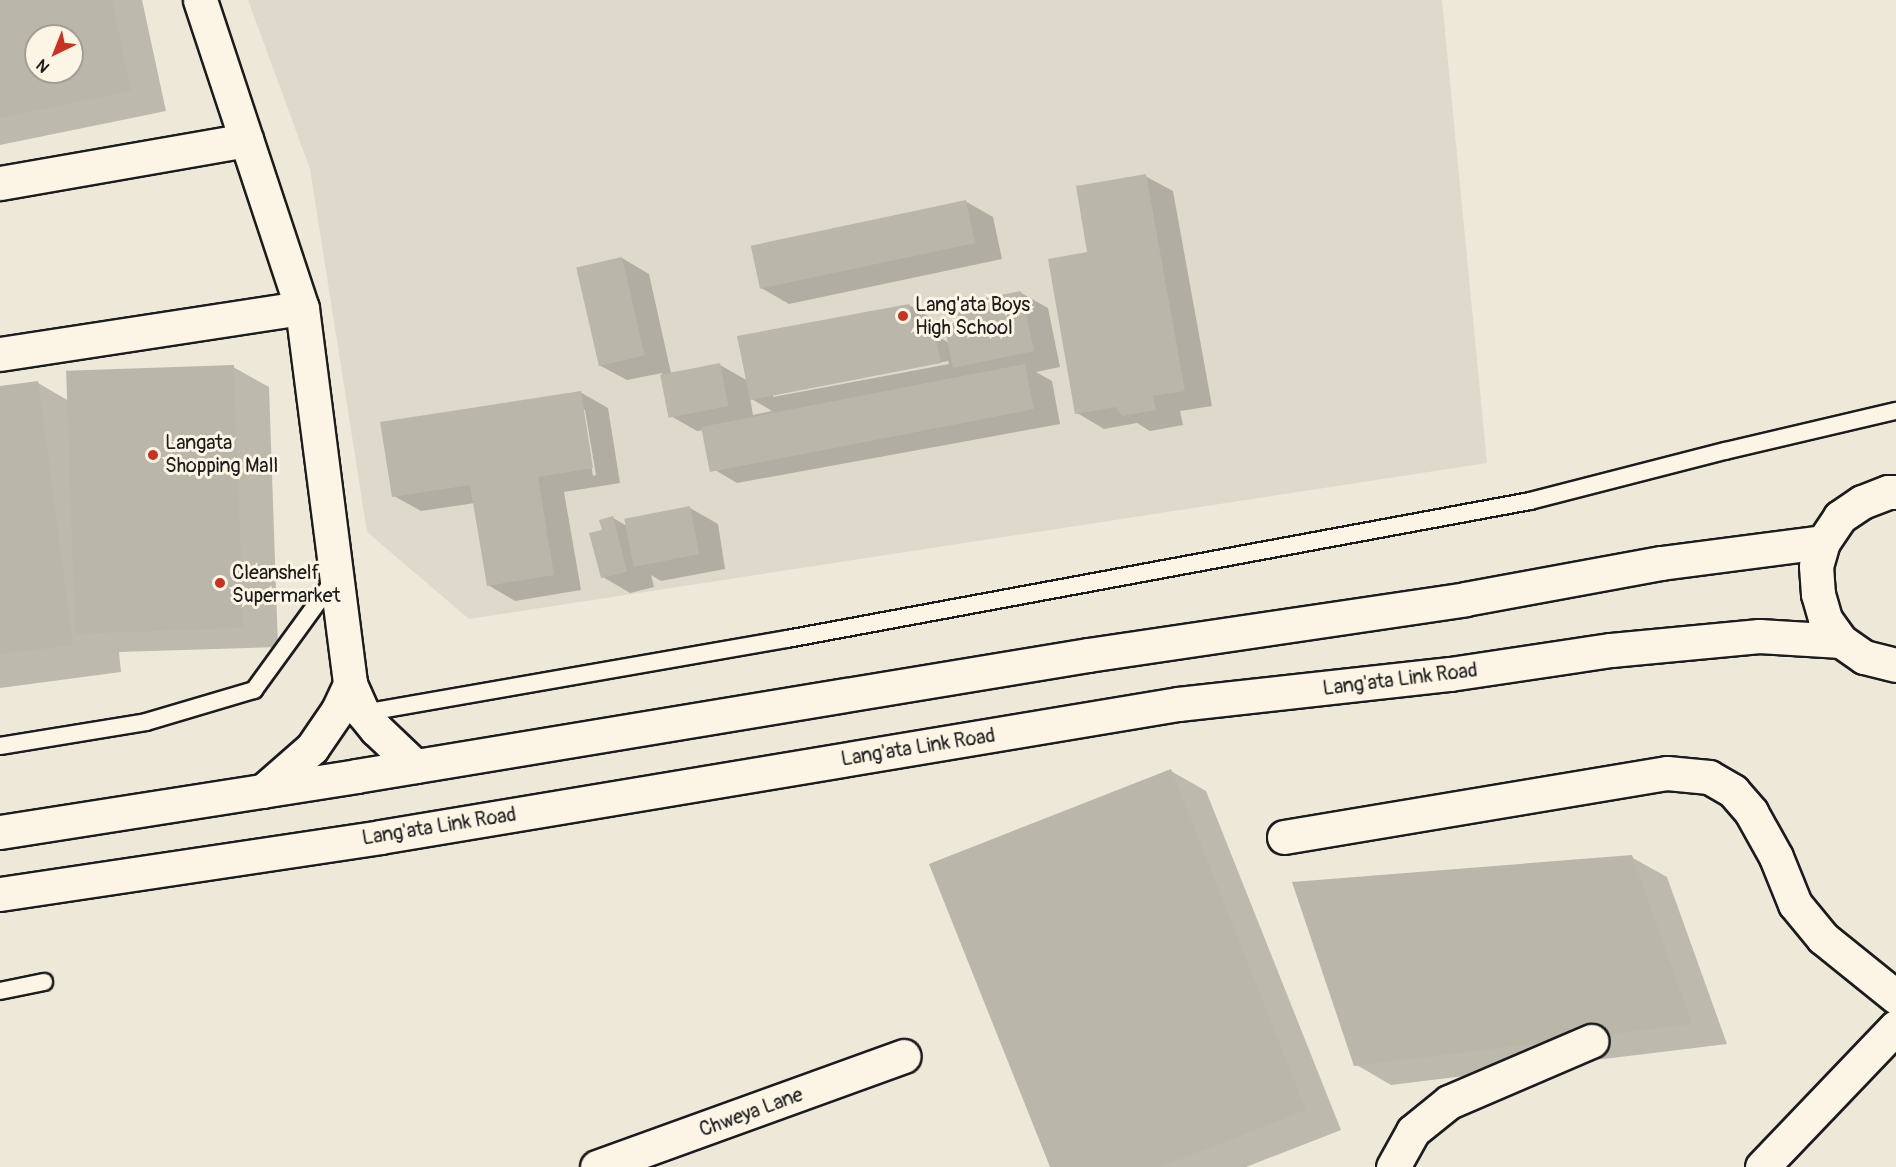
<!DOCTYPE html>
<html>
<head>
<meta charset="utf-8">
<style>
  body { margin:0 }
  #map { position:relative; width:1896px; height:1167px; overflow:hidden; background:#eee8d9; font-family:Pangolin,sans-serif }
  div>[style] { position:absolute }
  .built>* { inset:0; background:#ded9cb }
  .shadow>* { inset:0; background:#0003 }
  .building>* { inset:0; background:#bab6aa; transform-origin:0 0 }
  .roads { filter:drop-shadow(2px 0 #1c1c1c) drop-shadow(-2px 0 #1c1c1c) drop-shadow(0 2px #1c1c1c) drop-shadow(0 -2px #1c1c1c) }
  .service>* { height:16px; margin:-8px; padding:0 8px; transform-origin:8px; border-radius:8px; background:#fcf5e5 }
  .minor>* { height:33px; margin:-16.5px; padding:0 16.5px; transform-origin:16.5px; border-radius:16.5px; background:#fcf5e5 }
  .secondary>* { height:33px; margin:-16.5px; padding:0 16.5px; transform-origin:16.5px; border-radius:16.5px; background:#fcf5e5 }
  .dots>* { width:16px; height:16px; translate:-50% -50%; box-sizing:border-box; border:3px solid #fcf5e5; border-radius:50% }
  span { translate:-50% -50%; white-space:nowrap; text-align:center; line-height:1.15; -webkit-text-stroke:6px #fcf5e5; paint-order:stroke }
  .poi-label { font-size:20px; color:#1c1c1c }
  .left { translate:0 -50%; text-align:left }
  .street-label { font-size:20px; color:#1c1c1c }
  .north { position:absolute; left:24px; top:24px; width:60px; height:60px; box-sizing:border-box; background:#fcf5e5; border:2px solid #a29e95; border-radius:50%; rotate:223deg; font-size:16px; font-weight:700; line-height:24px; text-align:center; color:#1c1c1c }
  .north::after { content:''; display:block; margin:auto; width:21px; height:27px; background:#c8321e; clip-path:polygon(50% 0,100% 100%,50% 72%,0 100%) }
</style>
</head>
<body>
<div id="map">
  <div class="built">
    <div style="clip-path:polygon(248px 0,1442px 0,1487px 463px,469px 619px,367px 532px,310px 169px)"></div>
  </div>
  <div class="shadow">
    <div style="clip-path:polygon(evenodd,0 0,142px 0,166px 111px,0 145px,0 0,36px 36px,72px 36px,72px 72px,36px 72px,36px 36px)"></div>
    <div style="clip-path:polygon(1145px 176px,1173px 191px,1212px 406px,1180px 411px,1183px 425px,1150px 431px,1137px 423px,1104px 429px,1077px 413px,1089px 253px)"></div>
    <div style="clip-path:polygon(965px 201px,993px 217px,1002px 259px,789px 304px,761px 288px)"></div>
    <div style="clip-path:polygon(evenodd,622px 258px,649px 274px,671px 373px,720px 365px,748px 381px,909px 305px,936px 321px,939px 337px,949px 343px,961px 323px,1021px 293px,1048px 308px,1060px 367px,1036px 372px,1052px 381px,1060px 424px,737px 483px,710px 467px,703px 430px,697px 431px,669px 415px,662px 373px,627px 380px,599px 365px,622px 258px,948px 361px,949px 364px,773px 397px,773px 394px,948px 361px,622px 258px,750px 398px,772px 411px,753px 415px,750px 398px)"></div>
    <div style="clip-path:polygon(233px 367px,269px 387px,278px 647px,119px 652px,121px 672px,0 688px,0 387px,38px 383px,69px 401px)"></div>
    <div style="clip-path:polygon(evenodd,580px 392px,608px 408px,620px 483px,564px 492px,581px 590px,515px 601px,488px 585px,475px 503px,421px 511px,394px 496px,580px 392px,582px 410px,585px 410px,596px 475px,593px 476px,582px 410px)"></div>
    <div style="clip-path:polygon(690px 508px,718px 524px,725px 569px,661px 581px,651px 575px,654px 587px,630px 593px,603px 577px,604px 531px,613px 518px,627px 526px)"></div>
    <div style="clip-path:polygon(1171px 771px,1206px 791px,1341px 1130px,1246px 1167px,1051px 1167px)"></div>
    <div style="clip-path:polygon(1631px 857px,1667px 877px,1727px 1044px,1391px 1085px,1355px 1064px)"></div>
  </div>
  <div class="building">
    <div style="clip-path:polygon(evenodd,0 0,112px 0,131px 91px,0 118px,0 0,36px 36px,72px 36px,72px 72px,36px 72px,36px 36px)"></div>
    <div style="clip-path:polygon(1146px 174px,1185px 391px,1153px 396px,1156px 410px,1122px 416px,1116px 407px,1075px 414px,1048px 259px,1087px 252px,1076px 186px)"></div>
    <div style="left:966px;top:200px;width:44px;height:220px;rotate:78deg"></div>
    <div style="left:622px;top:257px;width:101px;height:47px;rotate:77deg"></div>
    <div style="clip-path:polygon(1021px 291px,1034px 351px,953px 368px,944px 324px,959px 322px,955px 304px)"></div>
    <div style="clip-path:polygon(909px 304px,915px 337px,935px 333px,941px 363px,750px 400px,737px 336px)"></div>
    <div style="left:720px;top:363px;width:44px;height:61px;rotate:79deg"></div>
    <div style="left:1025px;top:364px;width:46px;height:330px;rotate:79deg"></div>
    <div style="left:234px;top:365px;width:263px;height:168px;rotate:88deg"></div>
    <div style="clip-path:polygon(38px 381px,73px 645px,0 654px,0 386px)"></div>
    <div style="clip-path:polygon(581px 391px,593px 468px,538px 477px,554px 575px,487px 586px,470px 485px,392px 497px,380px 422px)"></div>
    <div style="left:690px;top:506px;width:49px;height:67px;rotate:79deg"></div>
    <div style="clip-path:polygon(613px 516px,627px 572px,601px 578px,589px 533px,602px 530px,599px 520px)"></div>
    <div style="clip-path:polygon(1171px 769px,1306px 1110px,1160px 1167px,1050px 1167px,929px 864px)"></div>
    <div style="clip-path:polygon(1632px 855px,1692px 1024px,1354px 1066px,1292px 882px)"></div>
  </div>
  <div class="roads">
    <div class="service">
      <div style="left:363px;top:713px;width:430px;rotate:-9.9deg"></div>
      <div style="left:787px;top:639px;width:756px;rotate:-10.52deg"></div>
      <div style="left:1530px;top:501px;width:201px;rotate:-14.4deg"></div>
      <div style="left:1725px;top:451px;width:176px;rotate:-13.2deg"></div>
      <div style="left:0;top:746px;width:148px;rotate:-9.3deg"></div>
      <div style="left:146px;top:722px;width:113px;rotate:-16.5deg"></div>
      <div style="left:254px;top:690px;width:136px;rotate:-54deg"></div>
      <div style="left:0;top:991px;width:45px;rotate:-11.6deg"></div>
    </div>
    <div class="minor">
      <div style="left:200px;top:0;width:324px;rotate:71.7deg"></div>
      <div style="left:302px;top:308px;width:379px;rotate:82.7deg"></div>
      <div style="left:350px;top:684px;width:32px;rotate:66deg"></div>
      <div style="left:363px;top:713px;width:21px;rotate:51deg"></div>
      <div style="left:376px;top:729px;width:54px;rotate:43.5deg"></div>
      <div style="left:0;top:183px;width:250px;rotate:-9.9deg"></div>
      <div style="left:0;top:354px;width:305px;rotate:-8.7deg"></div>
      <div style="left:263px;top:791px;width:65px;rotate:-41.3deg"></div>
      <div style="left:312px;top:748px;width:46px;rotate:-55.6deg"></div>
      <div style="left:338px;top:710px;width:29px;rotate:-65deg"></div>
      <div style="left:1284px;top:837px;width:388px;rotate:-9.5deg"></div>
      <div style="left:1667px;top:773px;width:42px;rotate:5.4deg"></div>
      <div style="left:1709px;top:777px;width:28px;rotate:30deg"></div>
      <div style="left:1733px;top:791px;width:28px;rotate:49deg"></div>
      <div style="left:1751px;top:812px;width:51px;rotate:60.9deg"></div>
      <div style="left:1776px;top:857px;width:51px;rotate:68deg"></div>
      <div style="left:1795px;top:904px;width:44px;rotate:50.5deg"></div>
      <div style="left:1823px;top:938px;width:94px;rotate:38.9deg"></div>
      <div style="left:597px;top:1167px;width:326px;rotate:-19.9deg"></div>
      <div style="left:1393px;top:1167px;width:41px;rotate:-60.9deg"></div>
      <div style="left:1413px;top:1131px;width:46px;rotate:-38.9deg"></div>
      <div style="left:1449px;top:1102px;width:155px;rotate:-23.2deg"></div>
      <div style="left:1762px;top:1167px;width:194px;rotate:-46.3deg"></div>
    </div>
    <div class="secondary">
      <div style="left:1896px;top:492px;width:8px;rotate:180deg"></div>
      <div style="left:1888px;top:492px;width:28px;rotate:159deg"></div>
      <div style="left:1862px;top:502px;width:27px;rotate:146deg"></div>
      <div style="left:1840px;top:517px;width:30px;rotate:124deg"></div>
      <div style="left:1823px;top:542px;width:25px;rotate:106deg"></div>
      <div style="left:1816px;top:566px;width:28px;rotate:86deg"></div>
      <div style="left:1818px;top:594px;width:26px;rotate:74deg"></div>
      <div style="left:1825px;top:619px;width:27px;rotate:54deg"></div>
      <div style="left:1841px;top:641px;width:28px;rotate:35deg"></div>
      <div style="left:1864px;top:657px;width:33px;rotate:14deg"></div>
      <div style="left:0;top:832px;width:360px;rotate:-8.9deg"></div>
      <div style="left:356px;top:776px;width:742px;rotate:-9.39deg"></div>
      <div style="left:1088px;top:655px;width:381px;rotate:-8.4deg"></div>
      <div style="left:1465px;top:599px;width:199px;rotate:-10.4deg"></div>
      <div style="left:1661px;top:563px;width:163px;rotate:-7.4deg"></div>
      <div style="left:0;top:894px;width:384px;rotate:-8.5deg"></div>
      <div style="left:380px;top:837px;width:809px;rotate:-9.46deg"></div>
      <div style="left:1178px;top:704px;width:274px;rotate:-6.3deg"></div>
      <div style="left:1450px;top:674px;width:163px;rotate:-8.5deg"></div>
      <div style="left:1611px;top:650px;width:149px;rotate:-5.4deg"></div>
      <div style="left:1759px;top:636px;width:82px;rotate:3.5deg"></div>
    </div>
  </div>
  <div class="dots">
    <div style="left:903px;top:316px;background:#c8321e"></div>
    <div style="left:153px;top:455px;background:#c8321e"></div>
    <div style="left:220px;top:583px;background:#c8321e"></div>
  </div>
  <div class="poi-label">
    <span class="left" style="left:915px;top:316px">Lang'ata Boys<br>High School</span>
    <span class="left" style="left:165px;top:454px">Langata<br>Shopping Mall</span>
    <span class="left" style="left:232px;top:584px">Cleanshelf<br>Supermarket</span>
  </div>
  <div class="street-label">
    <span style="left:1400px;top:679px;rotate:-7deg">Lang'ata Link Road</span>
    <span style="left:918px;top:747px;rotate:-9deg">Lang'ata Link Road</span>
    <span style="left:439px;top:826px;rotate:-9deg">Lang'ata Link Road</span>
    <span style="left:751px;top:1112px;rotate:-20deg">Chweya Lane</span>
  </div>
  <div class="north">N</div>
</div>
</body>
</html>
